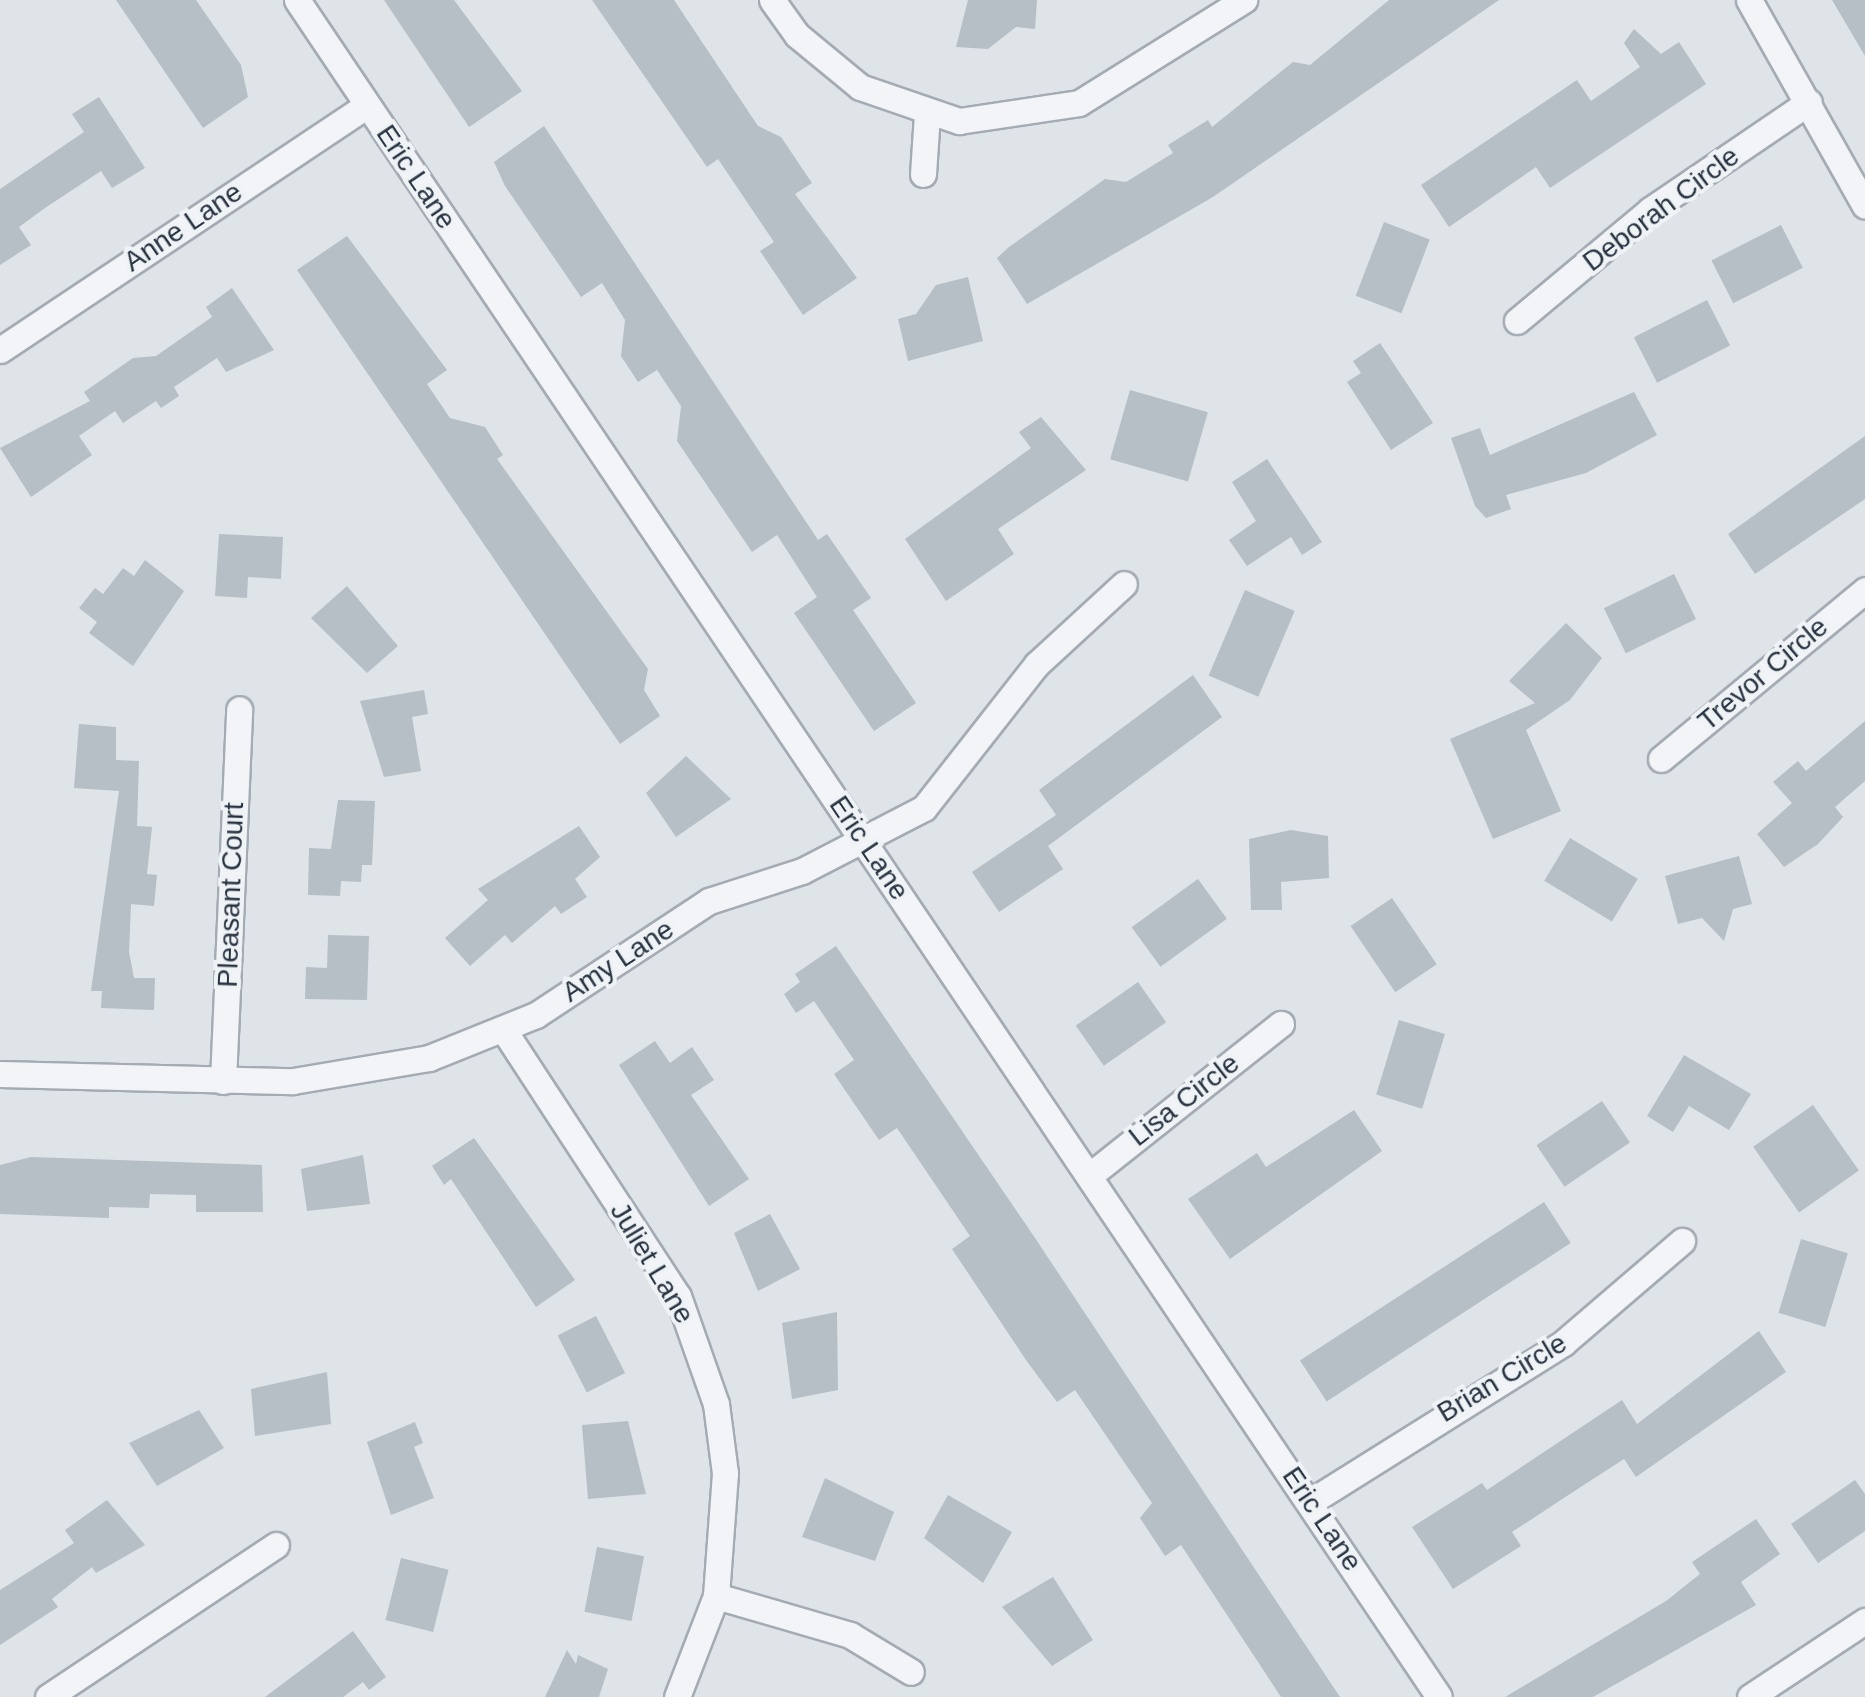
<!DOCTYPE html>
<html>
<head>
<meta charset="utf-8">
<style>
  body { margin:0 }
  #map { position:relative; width:1865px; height:1697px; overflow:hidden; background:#dfe4e9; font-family:Arial,sans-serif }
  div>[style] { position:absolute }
  .building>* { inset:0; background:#b6bec6; transform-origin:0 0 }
  .roads { filter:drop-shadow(2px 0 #a4abb3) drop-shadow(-2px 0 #a4abb3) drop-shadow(0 2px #a4abb3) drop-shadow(0 -2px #a4abb3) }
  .minor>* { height:25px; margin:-12.5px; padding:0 12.5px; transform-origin:12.5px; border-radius:12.5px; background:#f2f4f7 }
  span { translate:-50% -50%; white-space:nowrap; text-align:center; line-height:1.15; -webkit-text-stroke:8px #eff3f6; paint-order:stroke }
  .street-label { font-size:28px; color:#283341 }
</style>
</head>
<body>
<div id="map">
  <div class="building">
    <div style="clip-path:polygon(116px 0,196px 0,241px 65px,248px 97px,203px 128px)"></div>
    <div style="clip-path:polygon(384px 0,454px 0,522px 91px,469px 127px)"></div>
    <div style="clip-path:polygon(592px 0,674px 0,758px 126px,781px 137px,812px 183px,795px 194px,857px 278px,803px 315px,760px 251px,774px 242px,718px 159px,707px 167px)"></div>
    <div style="clip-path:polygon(968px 0,1037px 0,1035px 29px,1016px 27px,988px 49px,956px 47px)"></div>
    <div style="clip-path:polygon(1389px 0,1499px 0,1213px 197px,1027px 304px,997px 258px,1009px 247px,1105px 179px,1126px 182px,1173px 153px,1168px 145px,1208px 120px,1212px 127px,1293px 62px,1310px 65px)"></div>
    <div style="clip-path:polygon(1832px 0,1865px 0,1865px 56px)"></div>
    <div style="clip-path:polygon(1634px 29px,1661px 54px,1679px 42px,1706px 84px,1550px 188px,1536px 167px,1449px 227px,1421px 185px,1577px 80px,1591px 101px,1640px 67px,1624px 43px)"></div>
    <div style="clip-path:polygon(99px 97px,145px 168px,112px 188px,101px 171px,45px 208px,19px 227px,31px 245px,0 265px,0 189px,84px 132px,72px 114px)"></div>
    <div style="clip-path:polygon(544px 126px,818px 540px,827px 534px,871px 598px,853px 610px,916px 703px,874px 731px,794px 613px,817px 597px,777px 535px,752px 552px,677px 441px,681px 406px,657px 370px,638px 382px,621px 356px,625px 320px,602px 283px,581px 297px,505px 186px,494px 162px)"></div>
    <div style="left:1384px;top:222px;width:49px;height:79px;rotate:21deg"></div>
    <div style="left:1781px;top:225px;width:48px;height:78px;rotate:63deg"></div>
    <div style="clip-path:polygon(347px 236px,447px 370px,427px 384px,450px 418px,485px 427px,503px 455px,497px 459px,648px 669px,644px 690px,660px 716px,620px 744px,297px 270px)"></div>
    <div style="clip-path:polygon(968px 277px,983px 341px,908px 361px,898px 319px,916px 314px,936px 285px)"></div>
    <div style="clip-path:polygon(232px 288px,274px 350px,226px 372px,217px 358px,174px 387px,179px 396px,161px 408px,156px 401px,123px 423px,115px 411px,79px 436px,92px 455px,31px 497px,0 448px,90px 401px,84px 392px,133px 358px,156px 356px,212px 317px,206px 307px)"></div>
    <div style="left:1707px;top:300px;width:51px;height:82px;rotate:63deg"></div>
    <div style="clip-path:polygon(1380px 343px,1433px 423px,1391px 450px,1347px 382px,1361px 373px,1353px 361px)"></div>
    <div style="left:1130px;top:390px;width:81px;height:72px;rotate:16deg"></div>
    <div style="clip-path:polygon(1634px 392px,1657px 435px,1586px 473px,1506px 495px,1511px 509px,1486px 518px,1475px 506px,1451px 438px,1480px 428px,1490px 455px)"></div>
    <div style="clip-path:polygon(1041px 417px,1086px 470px,998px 529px,1014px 554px,946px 601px,905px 539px,1031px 448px,1019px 432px)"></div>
    <div style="clip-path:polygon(1865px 436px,1865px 499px,1755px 574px,1728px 534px)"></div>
    <div style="clip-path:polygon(1267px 459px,1322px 542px,1302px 555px,1291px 537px,1247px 566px,1229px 540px,1256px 521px,1232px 482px)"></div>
    <div style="clip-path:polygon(219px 534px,283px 537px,281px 579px,248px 577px,247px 598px,215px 596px)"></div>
    <div style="clip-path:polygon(145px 560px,184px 591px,133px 666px,89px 633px,97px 622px,79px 608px,95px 588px,103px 594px,123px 568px,134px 576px)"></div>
    <div style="left:1674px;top:574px;width:50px;height:78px;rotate:64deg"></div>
    <div style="clip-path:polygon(347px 586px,398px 646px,367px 673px,311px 618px)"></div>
    <div style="left:1245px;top:590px;width:54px;height:93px;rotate:23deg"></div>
    <div style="clip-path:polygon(1566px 623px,1602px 658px,1570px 700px,1526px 730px,1561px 811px,1493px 839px,1450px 739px,1535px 703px,1509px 681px)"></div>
    <div style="clip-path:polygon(1193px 675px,1222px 717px,1048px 846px,1063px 869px,999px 912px,972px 872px,1056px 815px,1039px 790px)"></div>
    <div style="clip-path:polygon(424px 690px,428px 714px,412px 717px,421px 771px,384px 777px,360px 701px)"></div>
    <div style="clip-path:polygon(1865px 721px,1865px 781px,1835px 807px,1843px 817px,1818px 844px,1784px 867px,1757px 834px,1792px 803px,1773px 782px,1798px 761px,1806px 771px)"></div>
    <div style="clip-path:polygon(79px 724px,116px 727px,116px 760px,139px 761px,137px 826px,152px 827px,147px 874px,157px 875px,154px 906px,131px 904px,129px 952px,134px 978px,155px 978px,154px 1010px,101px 1008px,102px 991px,91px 991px,119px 791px,74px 788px)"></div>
    <div style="clip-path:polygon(686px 756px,731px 799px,676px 837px,646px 793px)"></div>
    <div style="clip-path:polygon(338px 800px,375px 801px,372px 865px,362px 865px,361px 882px,341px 881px,340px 896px,308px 895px,309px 848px,331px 849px)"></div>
    <div style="clip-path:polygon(579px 826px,600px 857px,575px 879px,587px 897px,561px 914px,555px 906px,512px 943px,505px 935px,470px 966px,445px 938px,488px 900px,478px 889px)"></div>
    <div style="clip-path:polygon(1291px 830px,1328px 836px,1329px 878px,1281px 882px,1282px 910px,1251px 910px,1249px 839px)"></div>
    <div style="left:1570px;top:838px;width:79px;height:50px;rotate:31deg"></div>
    <div style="clip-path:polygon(1739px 856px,1752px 904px,1733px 909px,1724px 941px,1702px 918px,1678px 924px,1665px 876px)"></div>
    <div style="left:1198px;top:879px;width:49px;height:82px;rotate:54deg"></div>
    <div style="left:1392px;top:898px;width:80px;height:50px;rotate:56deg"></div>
    <div style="clip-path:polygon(328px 935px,369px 936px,367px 1000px,305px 999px,306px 967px,327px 968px)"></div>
    <div style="clip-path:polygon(836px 946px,1033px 1235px,1340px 1697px,1281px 1697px,1181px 1545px,1165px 1556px,1140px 1518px,1152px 1503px,1075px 1390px,1057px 1402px,1026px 1360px,952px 1249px,970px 1236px,897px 1128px,879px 1140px,834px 1074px,854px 1060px,814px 1001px,796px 1013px,784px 994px,800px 982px,795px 974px)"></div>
    <div style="left:1138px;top:982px;width:49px;height:76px;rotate:55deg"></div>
    <div style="left:1399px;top:1020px;width:48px;height:78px;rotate:17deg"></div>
    <div style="clip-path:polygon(655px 1041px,670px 1063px,692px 1047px,714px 1080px,691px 1095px,749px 1179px,709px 1206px,619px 1065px)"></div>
    <div style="clip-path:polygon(1684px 1055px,1751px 1094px,1729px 1130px,1689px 1106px,1673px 1132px,1647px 1116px)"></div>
    <div style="left:1602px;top:1101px;width:50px;height:79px;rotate:56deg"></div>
    <div style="left:1813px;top:1105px;width:80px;height:73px;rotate:55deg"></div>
    <div style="clip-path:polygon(1354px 1110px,1382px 1151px,1230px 1259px,1188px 1199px,1257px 1153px,1266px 1167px)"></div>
    <div style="clip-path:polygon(474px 1138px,575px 1280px,536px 1307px,451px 1179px,444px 1185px,432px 1166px)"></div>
    <div style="clip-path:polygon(363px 1155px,370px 1204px,307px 1211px,301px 1169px)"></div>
    <div style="clip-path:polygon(31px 1157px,262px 1165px,263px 1212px,196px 1212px,196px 1195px,150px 1194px,149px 1208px,109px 1207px,109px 1218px,0 1214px,0 1165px)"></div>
    <div style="left:1544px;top:1202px;width:49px;height:291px;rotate:57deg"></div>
    <div style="clip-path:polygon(770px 1214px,800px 1269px,758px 1291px,734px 1233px)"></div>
    <div style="left:1801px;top:1239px;width:49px;height:77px;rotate:17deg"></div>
    <div style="clip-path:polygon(837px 1312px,838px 1390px,792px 1399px,782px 1323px)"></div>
    <div style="left:596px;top:1316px;width:64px;height:43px;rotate:63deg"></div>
    <div style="clip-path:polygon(1759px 1331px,1786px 1372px,1636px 1477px,1624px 1459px,1576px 1490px,1512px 1532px,1521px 1546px,1453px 1589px,1412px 1527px,1482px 1483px,1487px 1490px,1622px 1400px,1637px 1424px)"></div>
    <div style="clip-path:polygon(327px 1372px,331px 1424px,255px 1436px,251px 1389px)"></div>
    <div style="clip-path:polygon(199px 1410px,224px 1448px,157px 1486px,129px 1443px)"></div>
    <div style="clip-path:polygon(628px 1421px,646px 1494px,588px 1499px,582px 1425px)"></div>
    <div style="clip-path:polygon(415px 1422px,423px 1443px,414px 1447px,434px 1498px,391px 1515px,367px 1442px)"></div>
    <div style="clip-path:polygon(825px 1478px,894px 1512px,875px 1561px,802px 1537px)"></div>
    <div style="clip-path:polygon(1855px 1480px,1865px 1494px,1865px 1531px,1818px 1563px,1791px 1524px)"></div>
    <div style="clip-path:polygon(948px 1495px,1012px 1532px,983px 1583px,924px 1538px)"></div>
    <div style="clip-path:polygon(107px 1500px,145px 1545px,96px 1573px,92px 1567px,52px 1599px,58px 1607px,0 1645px,0 1590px,74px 1543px,65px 1530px)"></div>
    <div style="clip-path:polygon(1756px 1519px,1780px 1554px,1741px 1582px,1756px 1605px,1593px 1697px,1505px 1697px,1666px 1601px,1700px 1574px,1692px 1562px)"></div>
    <div style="left:597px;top:1547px;width:48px;height:66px;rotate:11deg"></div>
    <div style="left:401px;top:1558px;width:49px;height:64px;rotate:14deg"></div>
    <div style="clip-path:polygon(1053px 1577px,1093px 1640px,1052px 1666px,1002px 1607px)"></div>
    <div style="clip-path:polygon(353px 1631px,386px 1677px,369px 1690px,363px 1682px,343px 1697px,265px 1697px)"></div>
    <div style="clip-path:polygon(567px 1650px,576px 1664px,578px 1655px,608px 1669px,599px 1697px,545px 1697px)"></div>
  </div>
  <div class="roads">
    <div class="minor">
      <div style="left:297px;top:0;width:2045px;rotate:56.06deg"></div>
      <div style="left:772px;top:0;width:43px;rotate:54.5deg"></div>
      <div style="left:797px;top:35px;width:82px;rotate:39.5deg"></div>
      <div style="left:860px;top:87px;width:105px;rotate:19deg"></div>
      <div style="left:959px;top:121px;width:121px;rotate:-8.5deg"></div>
      <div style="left:1079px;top:103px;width:195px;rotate:-32deg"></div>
      <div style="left:1749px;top:0;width:236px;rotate:60.6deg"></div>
      <div style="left:923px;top:174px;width:61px;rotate:-86.2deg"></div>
      <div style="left:1517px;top:321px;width:173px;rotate:-39.8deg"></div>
      <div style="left:1650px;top:210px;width:192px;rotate:-34.2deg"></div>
      <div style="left:0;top:350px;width:441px;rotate:-33.7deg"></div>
      <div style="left:1661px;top:759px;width:265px;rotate:-39.6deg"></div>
      <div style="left:503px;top:1029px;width:319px;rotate:56.8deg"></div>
      <div style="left:678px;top:1296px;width:114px;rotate:70.6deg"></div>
      <div style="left:716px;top:1404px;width:70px;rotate:82.6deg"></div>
      <div style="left:725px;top:1473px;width:123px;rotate:94.2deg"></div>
      <div style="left:716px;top:1596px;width:108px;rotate:111.1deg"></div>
      <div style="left:0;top:1074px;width:293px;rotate:1.4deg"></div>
      <div style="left:293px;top:1081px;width:138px;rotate:-9.6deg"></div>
      <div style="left:429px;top:1058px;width:115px;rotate:-21.9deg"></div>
      <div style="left:536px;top:1015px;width:207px;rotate:-33.4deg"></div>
      <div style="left:709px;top:901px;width:98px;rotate:-17.9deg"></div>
      <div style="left:802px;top:871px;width:137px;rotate:-27.3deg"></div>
      <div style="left:924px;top:808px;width:183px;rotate:-51.9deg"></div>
      <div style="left:1037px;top:664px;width:118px;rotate:-42.6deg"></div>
      <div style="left:223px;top:1081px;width:372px;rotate:-87.5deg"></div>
      <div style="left:1089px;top:1176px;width:245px;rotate:-38.4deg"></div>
      <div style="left:1310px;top:1502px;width:299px;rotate:-32.1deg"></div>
      <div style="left:1563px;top:1343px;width:157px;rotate:-40.6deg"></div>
      <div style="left:716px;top:1596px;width:140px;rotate:16.2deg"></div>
      <div style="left:850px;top:1635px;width:71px;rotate:31.2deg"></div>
      <div style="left:48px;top:1697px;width:274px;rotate:-33.7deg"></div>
      <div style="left:1750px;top:1697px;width:138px;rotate:-33.5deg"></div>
    </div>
  </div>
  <div class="street-label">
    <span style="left:416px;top:177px;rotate:56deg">Eric Lane</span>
    <span style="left:1661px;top:209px;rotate:-37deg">Deborah Circle</span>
    <span style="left:183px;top:227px;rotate:-34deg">Anne Lane</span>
    <span style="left:1763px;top:674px;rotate:-40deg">Trevor Circle</span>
    <span style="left:869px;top:848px;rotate:56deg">Eric Lane</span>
    <span style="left:231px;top:895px;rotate:-88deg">Pleasant Court</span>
    <span style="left:618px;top:961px;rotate:-33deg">Amy Lane</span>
    <span style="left:1184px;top:1100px;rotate:-38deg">Lisa Circle</span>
    <span style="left:652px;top:1263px;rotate:59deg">Juliet Lane</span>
    <span style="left:1502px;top:1378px;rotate:-31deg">Brian Circle</span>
    <span style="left:1322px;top:1519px;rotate:56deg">Eric Lane</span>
  </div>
</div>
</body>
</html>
